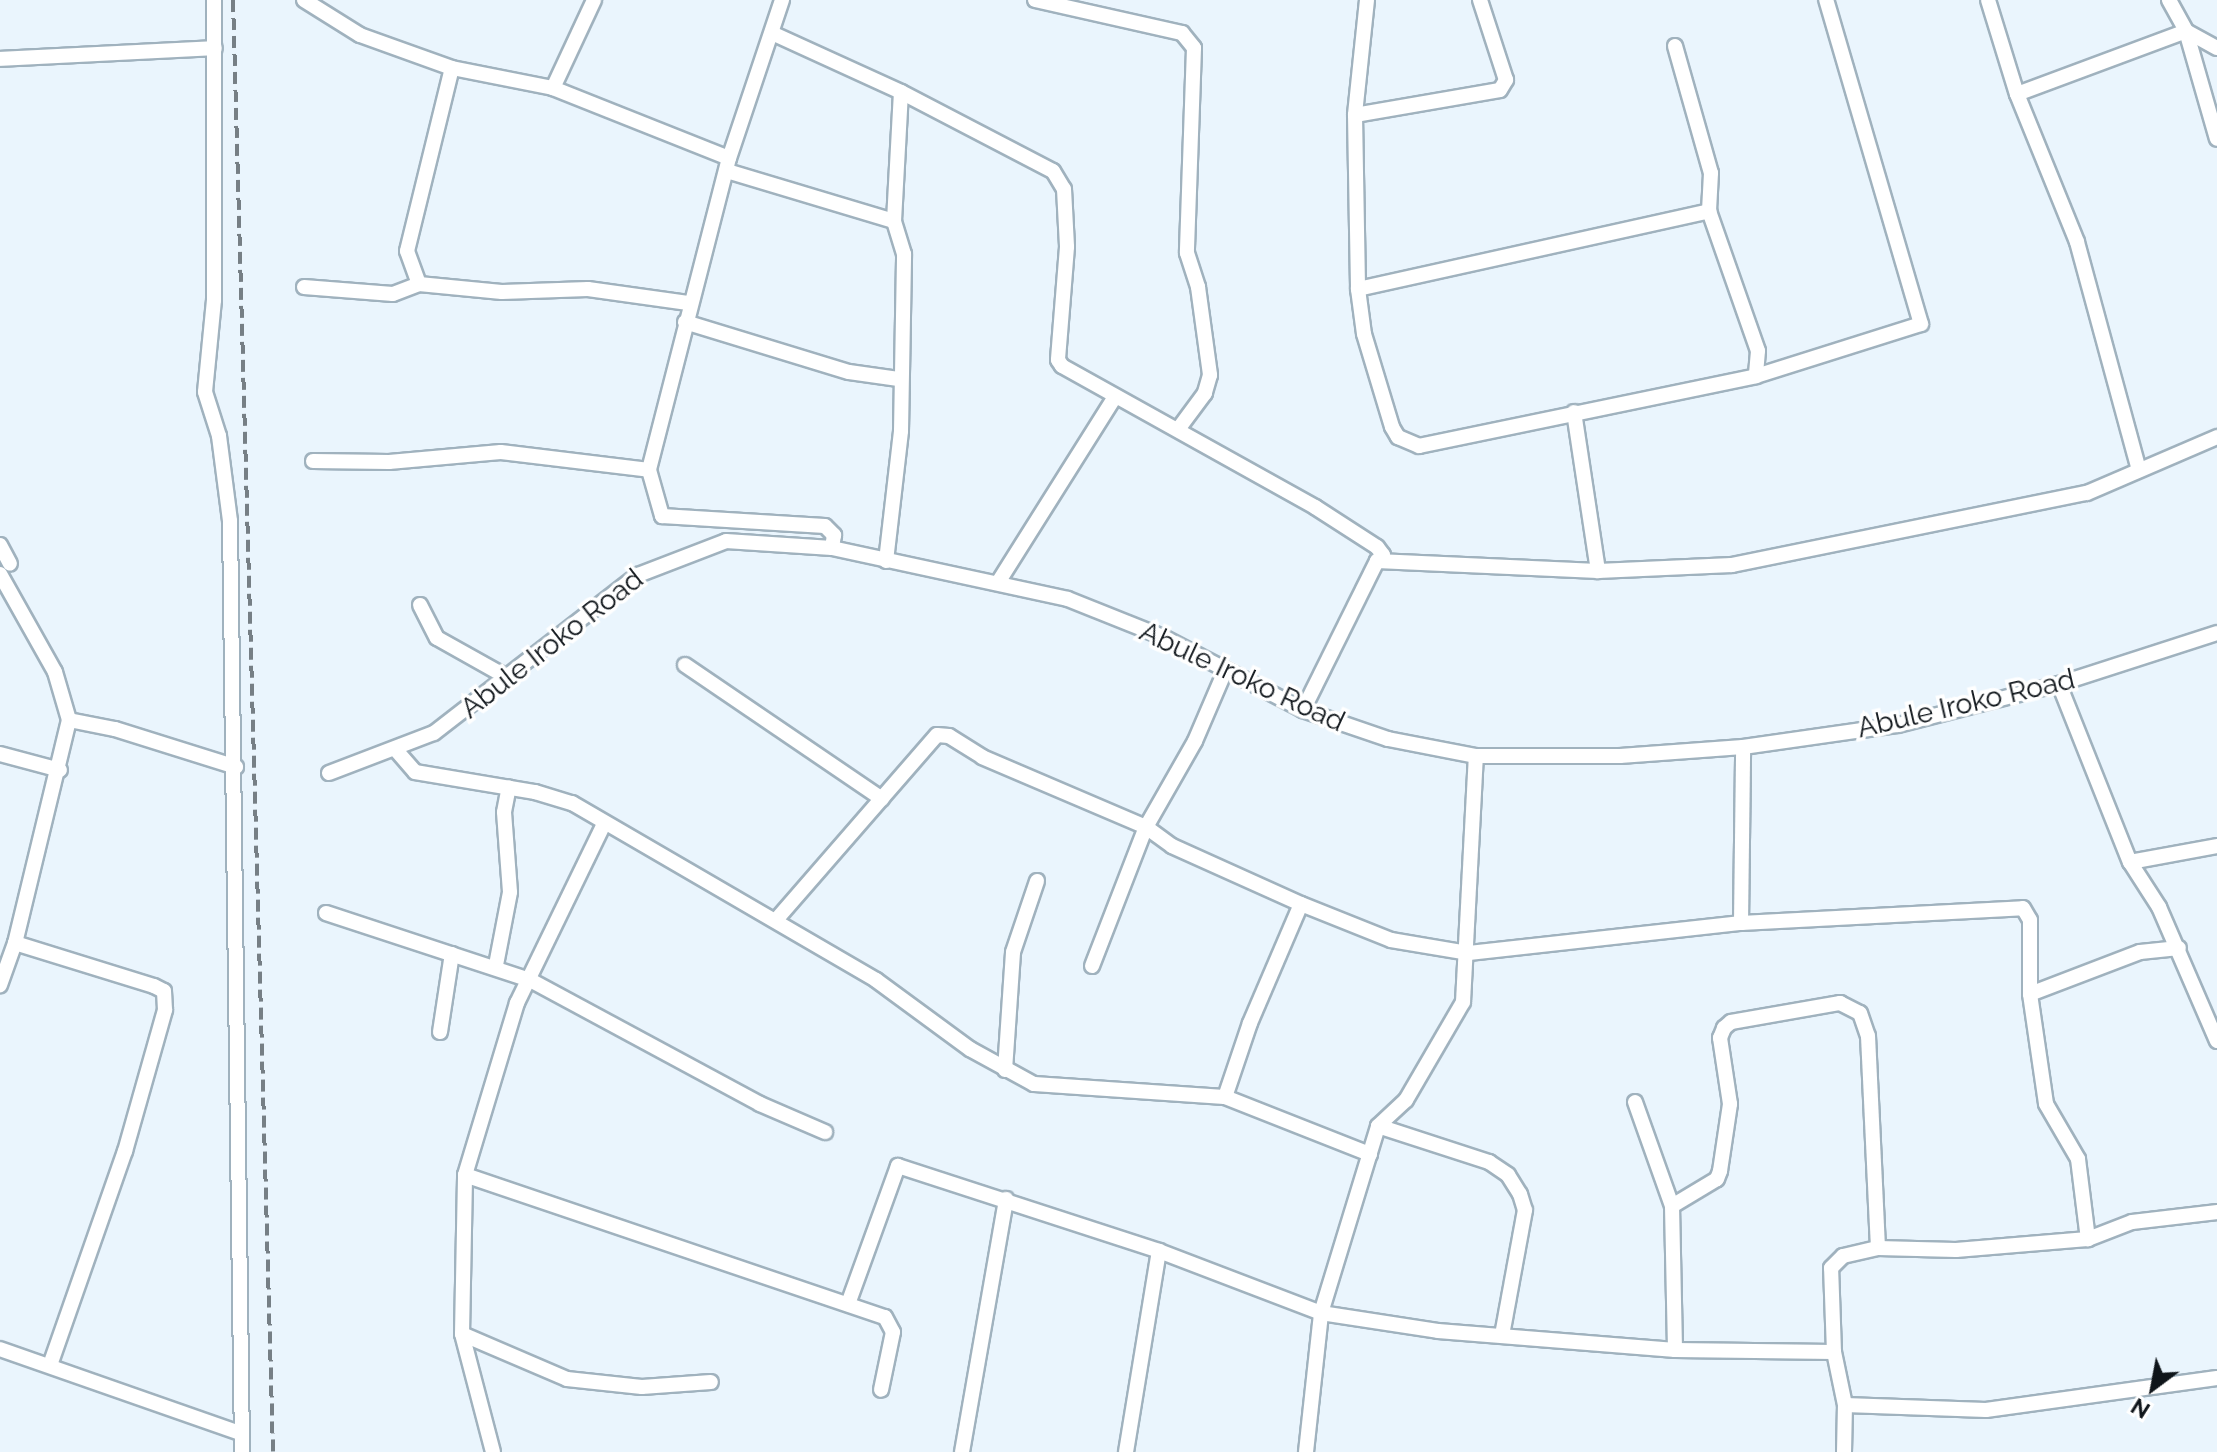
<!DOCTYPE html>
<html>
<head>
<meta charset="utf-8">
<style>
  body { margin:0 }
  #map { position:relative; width:2217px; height:1452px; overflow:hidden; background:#eaf5fd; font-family:Raleway,sans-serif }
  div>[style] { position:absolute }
  .roads { filter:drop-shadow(2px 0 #a0b2be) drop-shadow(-2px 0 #a0b2be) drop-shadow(0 2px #a0b2be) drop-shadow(0 -2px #a0b2be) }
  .minor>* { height:14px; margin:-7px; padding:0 7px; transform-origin:7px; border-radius:7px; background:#fff }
  .rail>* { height:4px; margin-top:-2px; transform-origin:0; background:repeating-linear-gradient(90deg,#767f85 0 12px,transparent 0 18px) }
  span { translate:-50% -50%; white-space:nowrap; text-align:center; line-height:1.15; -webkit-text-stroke:7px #fff; paint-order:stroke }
  .street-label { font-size:28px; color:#0f151a }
  .north { position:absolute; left:2113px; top:1348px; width:80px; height:80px; -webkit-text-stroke:6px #fff; paint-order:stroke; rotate:212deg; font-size:22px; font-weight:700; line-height:32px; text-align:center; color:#0f151a }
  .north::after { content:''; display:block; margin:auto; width:28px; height:36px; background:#0f151a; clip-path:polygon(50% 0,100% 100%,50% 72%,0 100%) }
</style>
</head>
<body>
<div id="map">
  <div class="roads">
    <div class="minor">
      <div style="left:214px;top:0;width:300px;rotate:90deg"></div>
      <div style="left:214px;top:300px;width:92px;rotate:95.6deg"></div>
      <div style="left:205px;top:392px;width:46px;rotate:72.3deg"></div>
      <div style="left:219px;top:436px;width:86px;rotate:82.6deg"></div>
      <div style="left:230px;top:521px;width:931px;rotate:89.26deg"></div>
      <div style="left:304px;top:0;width:66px;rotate:32deg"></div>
      <div style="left:360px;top:35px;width:98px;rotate:19.7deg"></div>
      <div style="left:452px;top:68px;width:103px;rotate:11.2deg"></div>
      <div style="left:553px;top:88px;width:189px;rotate:21.7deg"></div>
      <div style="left:782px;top:0;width:167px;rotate:108.5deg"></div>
      <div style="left:729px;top:158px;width:322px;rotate:104.4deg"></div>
      <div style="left:649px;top:470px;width:48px;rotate:74.2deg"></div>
      <div style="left:662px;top:516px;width:163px;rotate:3.5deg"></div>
      <div style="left:825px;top:526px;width:13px;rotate:45deg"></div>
      <div style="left:834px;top:535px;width:13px;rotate:99deg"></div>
      <div style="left:1035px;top:0;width:151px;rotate:12.7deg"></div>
      <div style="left:1182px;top:33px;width:19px;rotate:51deg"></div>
      <div style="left:1194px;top:48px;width:205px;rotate:92deg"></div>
      <div style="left:1187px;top:253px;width:36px;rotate:72deg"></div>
      <div style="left:1198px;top:287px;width:89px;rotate:82.2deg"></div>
      <div style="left:1210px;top:375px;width:19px;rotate:106deg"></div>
      <div style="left:1205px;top:393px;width:44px;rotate:126.6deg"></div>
      <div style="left:1367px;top:0;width:116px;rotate:96deg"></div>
      <div style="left:1355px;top:115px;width:174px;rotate:89deg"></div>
      <div style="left:1358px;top:289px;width:45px;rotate:82.4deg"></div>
      <div style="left:1364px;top:334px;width:97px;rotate:73.2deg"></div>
      <div style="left:1392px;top:427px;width:12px;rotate:59deg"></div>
      <div style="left:1398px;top:437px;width:23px;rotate:23deg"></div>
      <div style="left:1419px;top:446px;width:344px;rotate:-11.7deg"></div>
      <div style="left:1756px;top:376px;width:173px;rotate:-17.5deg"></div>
      <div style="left:1921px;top:324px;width:338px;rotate:-106.3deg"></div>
      <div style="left:1988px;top:0;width:98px;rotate:72.9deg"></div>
      <div style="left:2017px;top:94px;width:160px;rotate:67.9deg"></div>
      <div style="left:2077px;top:242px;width:236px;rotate:74.8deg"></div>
      <div style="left:2169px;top:0;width:35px;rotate:61deg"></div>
      <div style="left:2186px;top:31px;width:112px;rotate:74deg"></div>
      <div style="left:774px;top:34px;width:140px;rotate:24.5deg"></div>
      <div style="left:901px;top:92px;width:171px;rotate:27.5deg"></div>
      <div style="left:1053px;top:171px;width:21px;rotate:59deg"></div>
      <div style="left:1064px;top:189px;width:58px;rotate:87deg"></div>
      <div style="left:1067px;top:247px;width:113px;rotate:94.6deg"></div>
      <div style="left:1058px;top:360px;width:7px;rotate:56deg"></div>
      <div style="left:1062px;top:366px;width:290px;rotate:29.1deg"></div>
      <div style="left:1315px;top:507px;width:74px;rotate:32.8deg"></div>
      <div style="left:1377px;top:547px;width:10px;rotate:53deg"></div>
      <div style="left:1383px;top:555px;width:8px;rotate:135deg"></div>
      <div style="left:1377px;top:561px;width:221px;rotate:2.6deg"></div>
      <div style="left:1598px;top:571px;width:134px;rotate:-2.6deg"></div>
      <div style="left:1732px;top:565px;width:362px;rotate:-11.5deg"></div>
      <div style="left:2087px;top:493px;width:142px;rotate:-23.3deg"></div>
      <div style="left:1675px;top:46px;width:132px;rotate:74.2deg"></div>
      <div style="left:1711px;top:173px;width:38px;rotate:93deg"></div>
      <div style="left:1709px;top:211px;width:148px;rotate:70.7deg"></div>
      <div style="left:1758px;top:351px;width:25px;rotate:95deg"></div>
      <div style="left:0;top:59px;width:215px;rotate:-2.9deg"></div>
      <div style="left:553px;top:88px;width:97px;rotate:-65deg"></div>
      <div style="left:2017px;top:94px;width:180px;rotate:-20.4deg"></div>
      <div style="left:2186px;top:31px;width:35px;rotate:29deg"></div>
      <div style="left:1355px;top:115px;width:147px;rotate:-9.8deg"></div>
      <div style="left:1500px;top:90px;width:12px;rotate:-59deg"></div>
      <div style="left:1506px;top:80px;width:84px;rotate:-108deg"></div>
      <div style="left:727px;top:171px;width:174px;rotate:16.7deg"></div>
      <div style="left:419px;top:284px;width:35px;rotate:-110deg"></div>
      <div style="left:407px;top:251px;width:188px;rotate:-76.2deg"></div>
      <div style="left:304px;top:287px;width:89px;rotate:4.5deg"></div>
      <div style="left:393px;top:294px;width:28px;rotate:-21deg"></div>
      <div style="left:419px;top:284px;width:83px;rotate:5.5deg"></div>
      <div style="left:502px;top:292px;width:86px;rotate:-2deg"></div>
      <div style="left:588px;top:289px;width:101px;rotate:8deg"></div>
      <div style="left:1358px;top:289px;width:360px;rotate:-12.5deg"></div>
      <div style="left:685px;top:322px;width:171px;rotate:17deg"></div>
      <div style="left:849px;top:372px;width:50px;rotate:8deg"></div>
      <div style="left:1574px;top:412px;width:161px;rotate:81.4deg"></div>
      <div style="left:313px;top:461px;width:76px;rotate:0.8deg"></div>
      <div style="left:389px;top:462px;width:112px;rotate:-5.1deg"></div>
      <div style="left:501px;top:452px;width:149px;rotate:6.9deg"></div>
      <div style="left:0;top:545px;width:21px;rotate:62deg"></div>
      <div style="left:886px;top:561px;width:131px;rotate:-83.4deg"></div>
      <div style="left:901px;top:431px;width:177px;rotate:-89deg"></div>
      <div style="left:904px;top:254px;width:34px;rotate:-107deg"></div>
      <div style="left:894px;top:221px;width:129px;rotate:-86.9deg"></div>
      <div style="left:0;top:574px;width:112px;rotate:60.7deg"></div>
      <div style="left:55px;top:672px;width:50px;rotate:73.7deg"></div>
      <div style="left:69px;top:720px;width:229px;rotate:103.6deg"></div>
      <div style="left:15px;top:943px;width:45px;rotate:109.7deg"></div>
      <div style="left:999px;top:581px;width:218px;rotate:-57.8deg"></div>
      <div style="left:420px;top:605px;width:37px;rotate:63deg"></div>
      <div style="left:437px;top:638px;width:76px;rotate:29.3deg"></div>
      <div style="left:685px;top:665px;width:238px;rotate:34.2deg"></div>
      <div style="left:2059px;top:684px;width:192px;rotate:68.3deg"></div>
      <div style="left:2130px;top:862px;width:54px;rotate:57.2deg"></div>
      <div style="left:2159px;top:907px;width:146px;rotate:66.6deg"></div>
      <div style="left:1303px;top:710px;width:166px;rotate:-63.6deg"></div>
      <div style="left:69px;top:720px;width:47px;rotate:11.1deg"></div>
      <div style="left:115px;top:729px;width:127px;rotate:17.4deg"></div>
      <div style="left:396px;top:750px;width:29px;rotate:49deg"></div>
      <div style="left:415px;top:772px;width:122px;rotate:9.5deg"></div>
      <div style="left:535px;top:792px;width:39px;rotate:17deg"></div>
      <div style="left:572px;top:803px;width:352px;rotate:30.2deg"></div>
      <div style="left:876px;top:980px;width:117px;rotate:36.3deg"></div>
      <div style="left:970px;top:1049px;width:73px;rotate:28.7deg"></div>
      <div style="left:1034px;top:1084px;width:191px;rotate:3.9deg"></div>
      <div style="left:1225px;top:1097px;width:156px;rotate:21.5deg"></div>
      <div style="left:0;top:754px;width:62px;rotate:14.9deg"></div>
      <div style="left:329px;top:773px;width:112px;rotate:-20.9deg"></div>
      <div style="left:434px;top:733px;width:258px;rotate:-37.8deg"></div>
      <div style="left:638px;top:575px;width:94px;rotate:-21.1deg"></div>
      <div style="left:726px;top:541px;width:106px;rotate:3.8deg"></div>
      <div style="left:832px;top:548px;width:241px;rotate:12.2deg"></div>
      <div style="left:1068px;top:599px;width:102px;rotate:21.8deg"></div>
      <div style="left:1163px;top:637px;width:158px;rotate:27.5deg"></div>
      <div style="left:1303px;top:710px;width:90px;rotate:18.8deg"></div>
      <div style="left:1388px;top:739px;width:90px;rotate:10.9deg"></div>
      <div style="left:1476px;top:756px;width:144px"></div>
      <div style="left:1620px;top:756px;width:123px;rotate:-4.2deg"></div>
      <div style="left:1743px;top:747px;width:157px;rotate:-8.1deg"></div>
      <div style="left:1898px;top:725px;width:166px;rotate:-14.3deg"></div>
      <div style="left:2059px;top:684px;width:166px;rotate:-17.9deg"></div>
      <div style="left:2130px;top:862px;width:88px;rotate:-10.4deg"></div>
      <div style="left:326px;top:913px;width:215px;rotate:18.2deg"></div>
      <div style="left:530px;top:980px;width:261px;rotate:28.3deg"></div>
      <div style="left:760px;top:1104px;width:71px;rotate:23.3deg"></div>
      <div style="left:776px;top:920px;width:245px;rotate:-49deg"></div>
      <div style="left:937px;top:735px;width:12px;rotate:5deg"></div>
      <div style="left:949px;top:736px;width:39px;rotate:32deg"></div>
      <div style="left:982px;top:757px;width:178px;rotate:23.1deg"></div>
      <div style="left:1146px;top:827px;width:32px;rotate:36deg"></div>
      <div style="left:1172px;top:846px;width:141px;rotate:24.2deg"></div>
      <div style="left:1301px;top:904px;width:97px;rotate:21.8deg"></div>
      <div style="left:1391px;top:940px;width:79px;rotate:9.5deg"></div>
      <div style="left:1469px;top:953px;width:274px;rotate:-6.3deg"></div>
      <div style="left:1741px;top:923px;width:282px;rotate:-3deg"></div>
      <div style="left:2023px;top:908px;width:14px;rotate:60deg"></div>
      <div style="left:2030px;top:920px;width:74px;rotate:90deg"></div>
      <div style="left:2030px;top:994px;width:111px;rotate:81.7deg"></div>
      <div style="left:2046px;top:1104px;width:64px;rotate:59.8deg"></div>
      <div style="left:2078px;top:1159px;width:81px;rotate:82.9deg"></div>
      <div style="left:1741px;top:923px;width:176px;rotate:-89.3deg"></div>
      <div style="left:15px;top:943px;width:145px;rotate:17.2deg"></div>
      <div style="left:154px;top:986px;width:11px;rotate:27deg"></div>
      <div style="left:164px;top:991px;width:19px;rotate:87deg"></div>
      <div style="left:165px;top:1010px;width:147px;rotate:105.8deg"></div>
      <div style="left:125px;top:1151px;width:227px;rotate:109.3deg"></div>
      <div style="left:496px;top:965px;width:74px;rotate:-79.1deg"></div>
      <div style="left:510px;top:892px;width:80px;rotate:-94.3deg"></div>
      <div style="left:504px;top:812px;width:25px;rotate:-79deg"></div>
      <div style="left:1092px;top:966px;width:149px;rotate:-68.8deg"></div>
      <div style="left:1146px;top:827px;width:99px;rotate:-60.3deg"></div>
      <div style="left:1195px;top:741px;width:76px;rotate:-66.8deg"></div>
      <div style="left:2030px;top:994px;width:118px;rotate:-20.9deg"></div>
      <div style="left:2140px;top:952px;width:39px;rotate:-6deg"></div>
      <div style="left:440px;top:1032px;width:79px;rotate:-81.3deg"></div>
      <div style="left:1005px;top:1070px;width:118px;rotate:-86.1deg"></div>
      <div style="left:1013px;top:952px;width:75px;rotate:-71.3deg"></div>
      <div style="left:1225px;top:1097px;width:78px;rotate:-71.3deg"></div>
      <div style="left:1250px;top:1023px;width:129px;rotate:-66.8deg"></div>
      <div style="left:1635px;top:1102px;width:110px;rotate:70.4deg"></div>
      <div style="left:1672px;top:1206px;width:144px;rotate:88.8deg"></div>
      <div style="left:1378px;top:1126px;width:117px;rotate:18deg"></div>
      <div style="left:1489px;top:1162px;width:23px;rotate:34deg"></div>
      <div style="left:1508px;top:1175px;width:22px;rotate:58deg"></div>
      <div style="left:1520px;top:1194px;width:17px;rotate:73deg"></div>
      <div style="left:1525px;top:1210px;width:127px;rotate:100.4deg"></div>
      <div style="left:465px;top:1175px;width:443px;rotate:18.7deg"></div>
      <div style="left:885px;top:1317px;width:17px;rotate:62deg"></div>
      <div style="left:893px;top:1332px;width:59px;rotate:101.7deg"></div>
      <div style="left:1672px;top:1206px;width:52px;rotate:-31deg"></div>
      <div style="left:1717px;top:1179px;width:9px;rotate:-69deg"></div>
      <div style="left:1720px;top:1171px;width:68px;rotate:-81.5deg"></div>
      <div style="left:1730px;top:1104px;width:67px;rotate:-98.6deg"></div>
      <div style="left:1720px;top:1038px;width:11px;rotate:-68deg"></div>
      <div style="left:1724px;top:1028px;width:9px;rotate:-41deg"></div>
      <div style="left:1731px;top:1022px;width:111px;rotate:-9.9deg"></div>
      <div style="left:1840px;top:1003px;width:22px;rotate:27deg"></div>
      <div style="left:1860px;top:1013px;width:24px;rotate:71deg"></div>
      <div style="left:1868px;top:1036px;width:212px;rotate:87.3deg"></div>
      <div style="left:848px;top:1304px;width:147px;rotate:-70.1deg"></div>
      <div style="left:898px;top:1166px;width:274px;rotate:18deg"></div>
      <div style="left:1159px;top:1251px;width:173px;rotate:20.9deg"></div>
      <div style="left:1321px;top:1313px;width:118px;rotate:8.7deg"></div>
      <div style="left:1438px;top:1331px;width:238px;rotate:4.6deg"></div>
      <div style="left:1675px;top:1350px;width:159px;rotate:0.7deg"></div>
      <div style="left:462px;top:1334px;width:114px;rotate:23.2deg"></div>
      <div style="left:567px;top:1379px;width:75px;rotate:6.1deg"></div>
      <div style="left:642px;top:1387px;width:69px;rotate:-4.1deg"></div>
      <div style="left:0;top:1349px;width:254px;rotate:19.3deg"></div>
      <div style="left:1845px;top:1405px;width:141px;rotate:2deg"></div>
      <div style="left:1986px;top:1410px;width:233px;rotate:-7.9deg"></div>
      <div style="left:493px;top:1452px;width:122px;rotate:-104.7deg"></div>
      <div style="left:462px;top:1334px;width:159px;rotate:-88.9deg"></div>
      <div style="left:465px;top:1175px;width:180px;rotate:-73.2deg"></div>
      <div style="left:517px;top:1003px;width:199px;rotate:-64.1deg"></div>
      <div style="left:962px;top:1452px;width:257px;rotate:-80.1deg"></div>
      <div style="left:1126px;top:1452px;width:204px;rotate:-80.7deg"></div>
      <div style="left:1306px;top:1452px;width:140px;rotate:-83.8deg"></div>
      <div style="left:1321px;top:1313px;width:195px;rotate:-73deg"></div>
      <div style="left:1378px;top:1126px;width:38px;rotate:-43deg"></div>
      <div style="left:1406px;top:1100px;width:113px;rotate:-59.8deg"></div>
      <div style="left:1463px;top:1002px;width:246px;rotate:-87deg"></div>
      <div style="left:1844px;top:1452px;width:47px;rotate:-88.8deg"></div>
      <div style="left:1845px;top:1405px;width:54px;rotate:-101.7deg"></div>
      <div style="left:1834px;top:1352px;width:84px;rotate:-92deg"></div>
      <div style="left:1831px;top:1268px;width:17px;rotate:-45deg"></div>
      <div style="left:1843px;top:1256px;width:36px;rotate:-13deg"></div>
      <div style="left:1878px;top:1248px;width:78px;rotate:1.5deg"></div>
      <div style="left:1956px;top:1250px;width:132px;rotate:-4.8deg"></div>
      <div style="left:2088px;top:1239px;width:47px;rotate:-21.1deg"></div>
      <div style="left:2132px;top:1222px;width:86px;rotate:-6.7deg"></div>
    </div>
  </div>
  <div class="rail">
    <div style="left:233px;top:0;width:1453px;rotate:88.42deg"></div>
  </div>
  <div class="street-label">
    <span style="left:552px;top:644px;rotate:-38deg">Abule Iroko Road</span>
    <span style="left:1242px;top:677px;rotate:25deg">Abule Iroko Road</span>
    <span style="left:1966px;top:704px;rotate:-13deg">Abule Iroko Road</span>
  </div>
  <div class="north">N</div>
</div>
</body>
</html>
